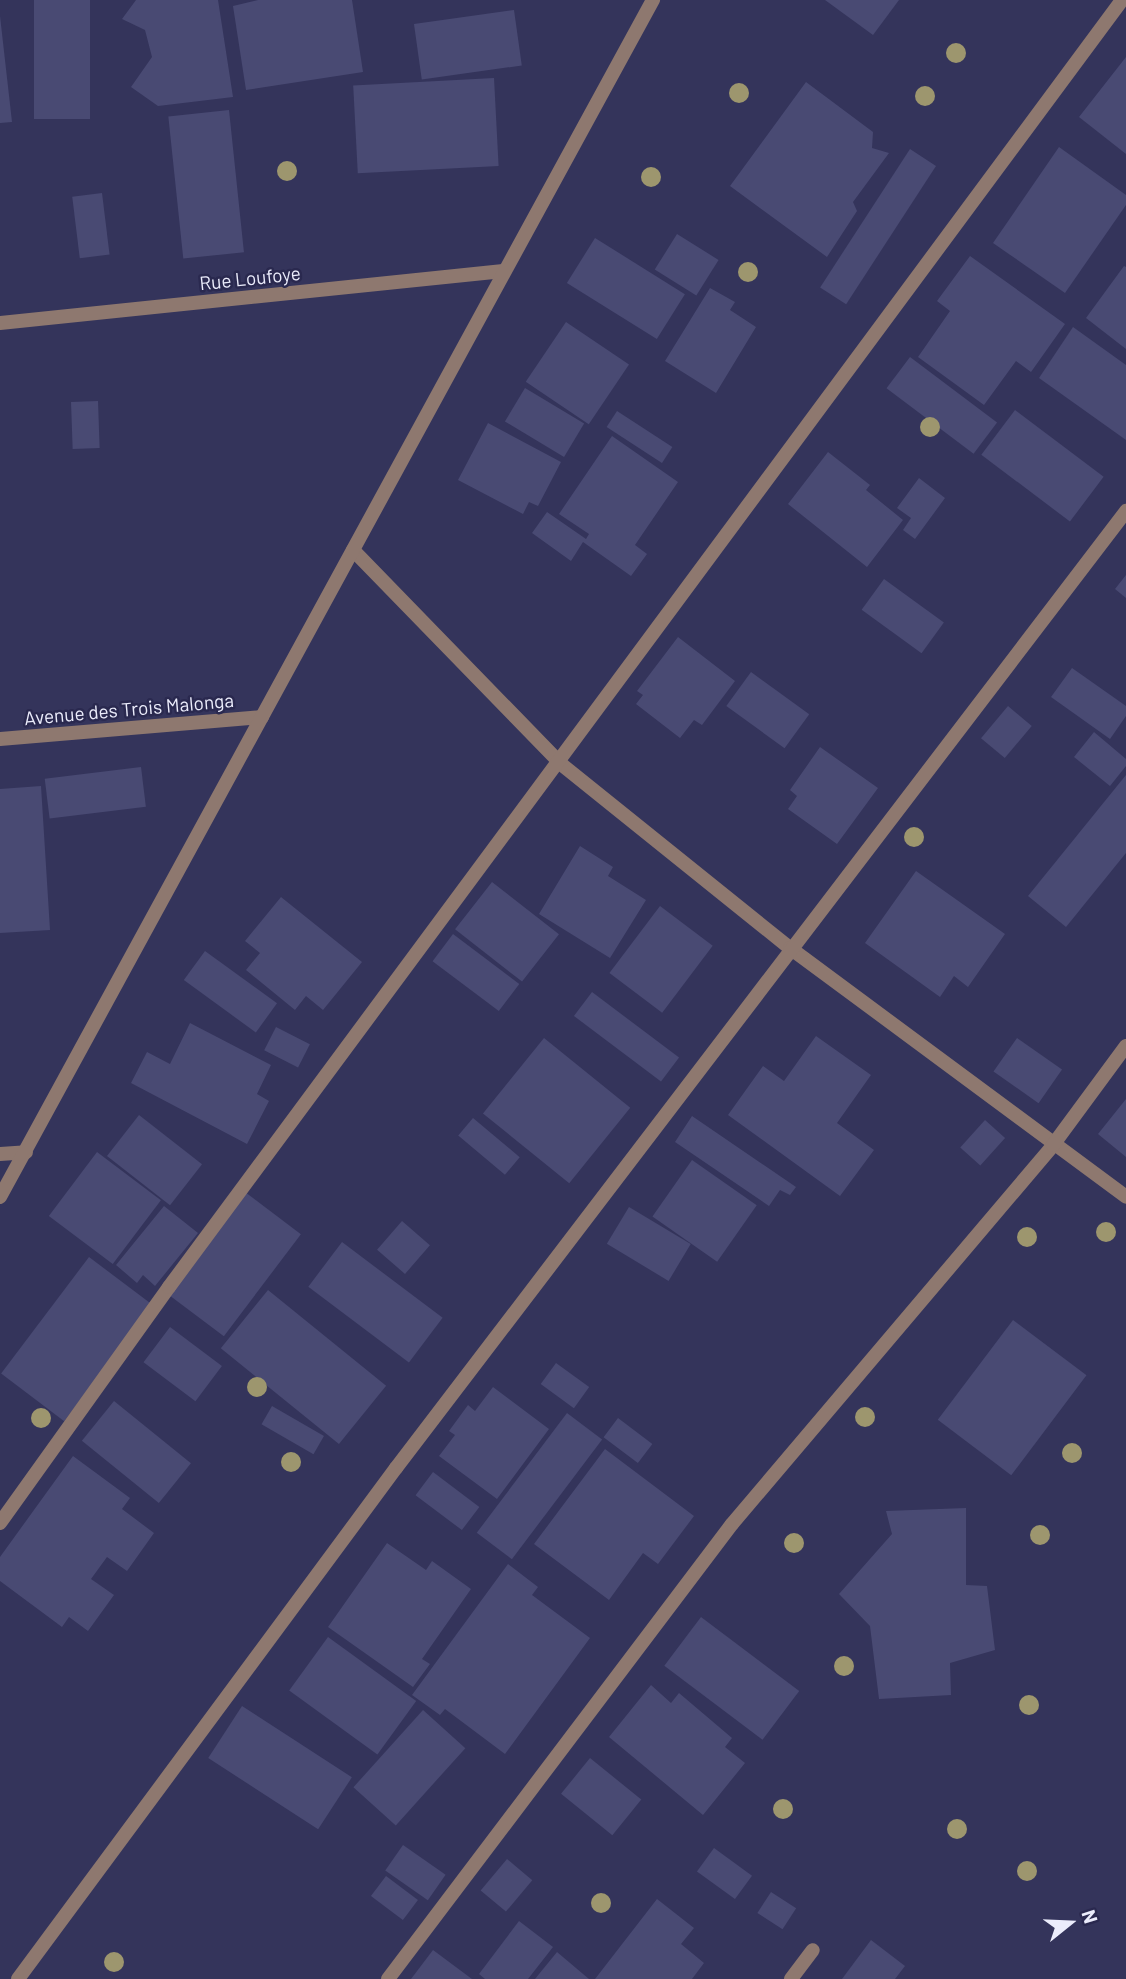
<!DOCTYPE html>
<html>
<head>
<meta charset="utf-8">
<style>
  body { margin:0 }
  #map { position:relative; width:1126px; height:1979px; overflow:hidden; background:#34345b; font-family:Barlow,sans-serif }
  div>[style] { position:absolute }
  .building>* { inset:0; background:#494a73; transform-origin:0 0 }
  .minor>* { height:14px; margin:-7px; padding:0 7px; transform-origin:7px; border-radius:7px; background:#8e786f }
  .trees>* { width:20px; height:20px; margin:-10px; border-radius:50%; background:#9d966e }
  span { translate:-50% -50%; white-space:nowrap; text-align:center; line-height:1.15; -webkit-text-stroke:5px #2a294f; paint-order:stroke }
  .street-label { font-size:19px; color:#ebecfb }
  .north { position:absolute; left:1035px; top:1888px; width:70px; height:70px; -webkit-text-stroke:5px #2a294f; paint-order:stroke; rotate:72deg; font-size:19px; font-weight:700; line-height:28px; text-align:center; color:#ebecfb }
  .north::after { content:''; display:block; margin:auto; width:24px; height:32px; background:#ebecfb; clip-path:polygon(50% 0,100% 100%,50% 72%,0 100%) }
</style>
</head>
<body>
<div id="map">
  <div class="building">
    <div style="left:34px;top:0;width:56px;height:119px"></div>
    <div style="clip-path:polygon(136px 0,218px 0,233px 97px,158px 106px,131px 87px,152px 57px,145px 30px,122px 19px)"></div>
    <div style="clip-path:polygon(258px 0,352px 0,363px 72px,246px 90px,233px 6px)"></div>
    <div style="clip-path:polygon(825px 0,899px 0,873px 35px)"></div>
    <div style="left:514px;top:10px;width:56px;height:101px;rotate:82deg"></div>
    <div style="clip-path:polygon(0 16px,12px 122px,0 123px)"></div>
    <div style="clip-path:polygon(1126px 57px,1126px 154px,1079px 117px)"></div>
    <div style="left:494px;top:78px;width:88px;height:141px;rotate:87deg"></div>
    <div style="clip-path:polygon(806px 82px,873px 132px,872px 148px,889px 153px,853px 202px,857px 211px,827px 257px,730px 186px)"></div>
    <div style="left:229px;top:110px;width:143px;height:61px;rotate:84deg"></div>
    <div style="clip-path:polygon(1059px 147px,1126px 195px,1126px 205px,1065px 293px,993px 243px)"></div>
    <div style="left:910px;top:149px;width:31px;height:165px;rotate:33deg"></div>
    <div style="left:102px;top:193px;width:62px;height:30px;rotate:83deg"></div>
    <div style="left:677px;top:234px;width:49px;height:42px;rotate:32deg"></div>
    <div style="left:595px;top:238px;width:106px;height:53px;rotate:32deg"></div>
    <div style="clip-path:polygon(970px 256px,1065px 324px,1031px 372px,1016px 361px,984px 405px,918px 357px,950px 311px,937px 301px)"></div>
    <div style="clip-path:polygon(1124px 266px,1126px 267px,1126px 349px,1086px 318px)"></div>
    <div style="clip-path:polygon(710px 288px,735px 302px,730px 310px,756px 327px,716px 393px,665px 361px)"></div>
    <div style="left:566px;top:322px;width:76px;height:72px;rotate:34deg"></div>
    <div style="clip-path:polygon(1073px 327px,1126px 365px,1126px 440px,1039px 378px)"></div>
    <div style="left:910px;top:357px;width:109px;height:39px;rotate:37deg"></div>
    <div style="left:525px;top:388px;width:69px;height:39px;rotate:31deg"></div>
    <div style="left:98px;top:401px;width:47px;height:27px;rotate:88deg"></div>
    <div style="left:1015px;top:410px;width:111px;height:56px;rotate:37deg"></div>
    <div style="left:617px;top:411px;width:66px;height:19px;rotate:33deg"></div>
    <div style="clip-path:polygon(488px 423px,561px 462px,538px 506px,529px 502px,523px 514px,458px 480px)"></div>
    <div style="clip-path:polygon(612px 436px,678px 482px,635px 545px,647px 554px,631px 576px,583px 542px,571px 561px,532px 533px,547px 512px,586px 539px,589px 534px,559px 514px)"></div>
    <div style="clip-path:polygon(828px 452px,870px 485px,866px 490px,903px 520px,867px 567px,788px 504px)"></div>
    <div style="clip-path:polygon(919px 478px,945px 498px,915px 539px,903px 530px,911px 518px,897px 508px)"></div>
    <div style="clip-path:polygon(1126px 575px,1126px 598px,1115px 589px)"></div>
    <div style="left:884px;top:579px;width:74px;height:38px;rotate:36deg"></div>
    <div style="clip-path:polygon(678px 637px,735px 681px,702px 725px,694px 720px,680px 738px,636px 704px,643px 695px,637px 691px)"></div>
    <div style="clip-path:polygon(1072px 668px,1126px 706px,1126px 716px,1110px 739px,1051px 697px)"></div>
    <div style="left:751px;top:672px;width:72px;height:42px;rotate:36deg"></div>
    <div style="left:1008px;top:706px;width:31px;height:42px;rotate:40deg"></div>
    <div style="clip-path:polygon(1094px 732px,1126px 759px,1126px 766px,1110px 786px,1074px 757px)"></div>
    <div style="clip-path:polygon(820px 747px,878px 788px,837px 844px,788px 809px,797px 796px,790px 790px)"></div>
    <div style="left:141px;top:767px;width:40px;height:97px;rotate:83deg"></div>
    <div style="clip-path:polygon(1126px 775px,1126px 853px,1066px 927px,1028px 896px)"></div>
    <div style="clip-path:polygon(41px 786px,50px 930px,0 933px,0 789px)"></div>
    <div style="clip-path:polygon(580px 846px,613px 867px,608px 876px,646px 900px,610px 958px,539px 914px)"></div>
    <div style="clip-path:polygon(916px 871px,1005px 934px,968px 987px,954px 976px,940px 997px,865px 943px)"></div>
    <div style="left:492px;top:882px;width:85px;height:60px;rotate:38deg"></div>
    <div style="clip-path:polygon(281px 897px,362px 962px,323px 1010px,306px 996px,295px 1010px,246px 970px,260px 953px,245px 941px)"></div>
    <div style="left:660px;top:906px;width:66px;height:84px;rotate:37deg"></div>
    <div style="left:453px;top:934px;width:83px;height:34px;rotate:37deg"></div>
    <div style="left:205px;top:951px;width:89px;height:36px;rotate:36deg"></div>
    <div style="left:592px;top:992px;width:109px;height:30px;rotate:37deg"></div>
    <div style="clip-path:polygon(190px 1023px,271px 1065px,257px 1094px,269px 1101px,247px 1144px,131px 1083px,147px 1052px,170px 1064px)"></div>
    <div style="left:276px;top:1027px;width:38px;height:26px;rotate:27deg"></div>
    <div style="clip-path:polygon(816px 1036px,871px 1075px,837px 1123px,874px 1150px,840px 1196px,728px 1115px,763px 1066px,784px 1081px)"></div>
    <div style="left:544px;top:1038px;width:111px;height:97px;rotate:39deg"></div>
    <div style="left:1017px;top:1038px;width:55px;height:41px;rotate:35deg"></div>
    <div style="clip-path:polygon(1126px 1099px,1126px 1157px,1098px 1134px)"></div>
    <div style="left:139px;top:1115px;width:80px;height:52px;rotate:38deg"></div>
    <div style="clip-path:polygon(692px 1116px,796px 1187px,790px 1195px,780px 1190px,769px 1206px,675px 1142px)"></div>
    <div style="left:473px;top:1118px;width:61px;height:23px;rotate:40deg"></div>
    <div style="left:985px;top:1120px;width:27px;height:37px;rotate:42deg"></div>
    <div style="left:97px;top:1152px;width:80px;height:80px;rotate:37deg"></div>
    <div style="left:692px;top:1160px;width:79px;height:69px;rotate:35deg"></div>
    <div style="left:245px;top:1192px;width:70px;height:128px;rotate:37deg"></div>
    <div style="clip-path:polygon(164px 1206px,198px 1233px,155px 1286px,143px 1275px,137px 1283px,116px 1265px)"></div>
    <div style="left:629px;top:1207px;width:72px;height:43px;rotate:31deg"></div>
    <div style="left:402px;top:1221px;width:37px;height:38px;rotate:41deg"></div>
    <div style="left:342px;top:1242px;width:126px;height:56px;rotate:37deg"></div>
    <div style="left:89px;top:1257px;width:79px;height:146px;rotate:37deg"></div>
    <div style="left:268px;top:1290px;width:152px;height:75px;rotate:39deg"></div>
    <div style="left:1013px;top:1320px;width:92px;height:125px;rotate:37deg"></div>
    <div style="left:170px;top:1327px;width:65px;height:44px;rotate:37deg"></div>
    <div style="left:556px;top:1363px;width:41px;height:26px;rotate:36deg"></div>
    <div style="clip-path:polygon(493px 1387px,549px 1429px,497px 1499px,439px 1456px,455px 1435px,449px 1431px,468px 1405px,475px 1411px)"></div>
    <div style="left:114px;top:1401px;width:99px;height:51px;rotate:39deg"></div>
    <div style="left:272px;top:1406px;width:60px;height:21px;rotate:30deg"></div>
    <div style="left:567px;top:1413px;width:44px;height:150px;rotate:37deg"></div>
    <div style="left:618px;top:1418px;width:43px;height:24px;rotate:37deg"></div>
    <div style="clip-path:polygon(605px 1449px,694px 1516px,658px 1564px,643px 1553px,609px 1600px,534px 1544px)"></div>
    <div style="clip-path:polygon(73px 1456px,130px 1498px,122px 1509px,154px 1533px,127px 1571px,107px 1557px,91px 1579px,114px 1595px,88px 1631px,69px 1617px,62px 1627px,0 1581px,0 1557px)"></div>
    <div style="left:433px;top:1472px;width:58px;height:29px;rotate:37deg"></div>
    <div style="clip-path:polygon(966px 1508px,966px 1585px,987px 1586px,995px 1650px,950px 1663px,951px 1695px,879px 1699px,870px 1626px,839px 1594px,892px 1534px,886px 1511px)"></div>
    <div style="clip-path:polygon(387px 1543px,426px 1570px,432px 1561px,471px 1589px,422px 1659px,430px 1664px,413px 1687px,328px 1627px)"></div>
    <div style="clip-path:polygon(508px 1564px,538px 1587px,532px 1595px,590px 1638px,505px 1754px,445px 1709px,440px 1715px,412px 1695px)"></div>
    <div style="left:701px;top:1617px;width:123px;height:61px;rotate:37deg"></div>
    <div style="left:328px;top:1637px;width:109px;height:66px;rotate:36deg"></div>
    <div style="clip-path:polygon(651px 1685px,671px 1703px,679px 1693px,732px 1738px,725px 1747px,745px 1763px,703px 1815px,609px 1737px)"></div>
    <div style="left:242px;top:1706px;width:131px;height:62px;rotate:33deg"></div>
    <div style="left:423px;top:1710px;width:57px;height:104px;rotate:42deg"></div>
    <div style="left:590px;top:1758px;width:66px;height:46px;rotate:39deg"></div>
    <div style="left:403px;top:1845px;width:52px;height:31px;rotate:35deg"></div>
    <div style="left:714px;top:1848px;width:47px;height:29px;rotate:36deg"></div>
    <div style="left:507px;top:1859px;width:33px;height:41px;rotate:40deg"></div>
    <div style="left:386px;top:1876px;width:40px;height:25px;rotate:37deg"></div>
    <div style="left:771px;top:1892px;width:30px;height:25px;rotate:33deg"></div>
    <div style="clip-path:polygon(657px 1899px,694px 1928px,681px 1944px,704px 1963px,692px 1979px,595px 1979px)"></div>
    <div style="clip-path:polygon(519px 1921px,553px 1947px,528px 1979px,485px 1979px,479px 1974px)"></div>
    <div style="clip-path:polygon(871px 1940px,905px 1966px,895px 1979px,842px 1979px)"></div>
    <div style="clip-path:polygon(433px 1950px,472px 1979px,411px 1979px)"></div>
    <div style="clip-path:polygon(557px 1952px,589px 1979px,535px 1979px)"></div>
  </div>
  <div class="minor">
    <div style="left:0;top:323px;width:506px;rotate:-5.9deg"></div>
    <div style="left:353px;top:550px;width:298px;rotate:45.8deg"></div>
    <div style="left:561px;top:764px;width:294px;rotate:38.8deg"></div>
    <div style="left:790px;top:948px;width:418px;rotate:36.5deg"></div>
    <div style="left:0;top:739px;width:263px;rotate:-4.8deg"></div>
    <div style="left:0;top:1154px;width:26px;rotate:-4deg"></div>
    <div style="left:0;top:1197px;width:1364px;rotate:-61.39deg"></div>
    <div style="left:0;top:1523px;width:290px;rotate:-54.4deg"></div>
    <div style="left:169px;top:1287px;width:1601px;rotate:-53.48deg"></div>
    <div style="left:18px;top:1979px;width:636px;rotate:-53.51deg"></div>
    <div style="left:396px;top:1468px;width:1204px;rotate:-52.66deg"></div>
    <div style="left:388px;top:1979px;width:570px;rotate:-52.91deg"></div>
    <div style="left:732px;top:1524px;width:497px;rotate:-49.7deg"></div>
    <div style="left:1053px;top:1145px;width:123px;rotate:-53.6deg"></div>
    <div style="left:791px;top:1979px;width:36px;rotate:-53deg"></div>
  </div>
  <div class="trees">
    <div style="left:956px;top:53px"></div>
    <div style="left:739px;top:93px"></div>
    <div style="left:925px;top:96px"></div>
    <div style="left:287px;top:171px"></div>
    <div style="left:651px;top:177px"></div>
    <div style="left:748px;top:272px"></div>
    <div style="left:930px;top:427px"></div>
    <div style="left:914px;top:837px"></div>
    <div style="left:1106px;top:1232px"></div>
    <div style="left:1027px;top:1237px"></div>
    <div style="left:257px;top:1387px"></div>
    <div style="left:865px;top:1417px"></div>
    <div style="left:41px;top:1418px"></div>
    <div style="left:1072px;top:1453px"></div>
    <div style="left:291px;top:1462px"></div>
    <div style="left:1040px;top:1535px"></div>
    <div style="left:794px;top:1543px"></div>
    <div style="left:844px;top:1666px"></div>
    <div style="left:1029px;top:1705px"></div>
    <div style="left:783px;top:1809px"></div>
    <div style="left:957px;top:1829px"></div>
    <div style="left:1027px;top:1871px"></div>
    <div style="left:601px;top:1903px"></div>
    <div style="left:114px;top:1962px"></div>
  </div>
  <div class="street-label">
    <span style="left:250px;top:278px;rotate:-6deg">Rue Loufoye</span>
    <span style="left:129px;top:709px;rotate:-5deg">Avenue des Trois Malonga</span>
  </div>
  <div class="north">N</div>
</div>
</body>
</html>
